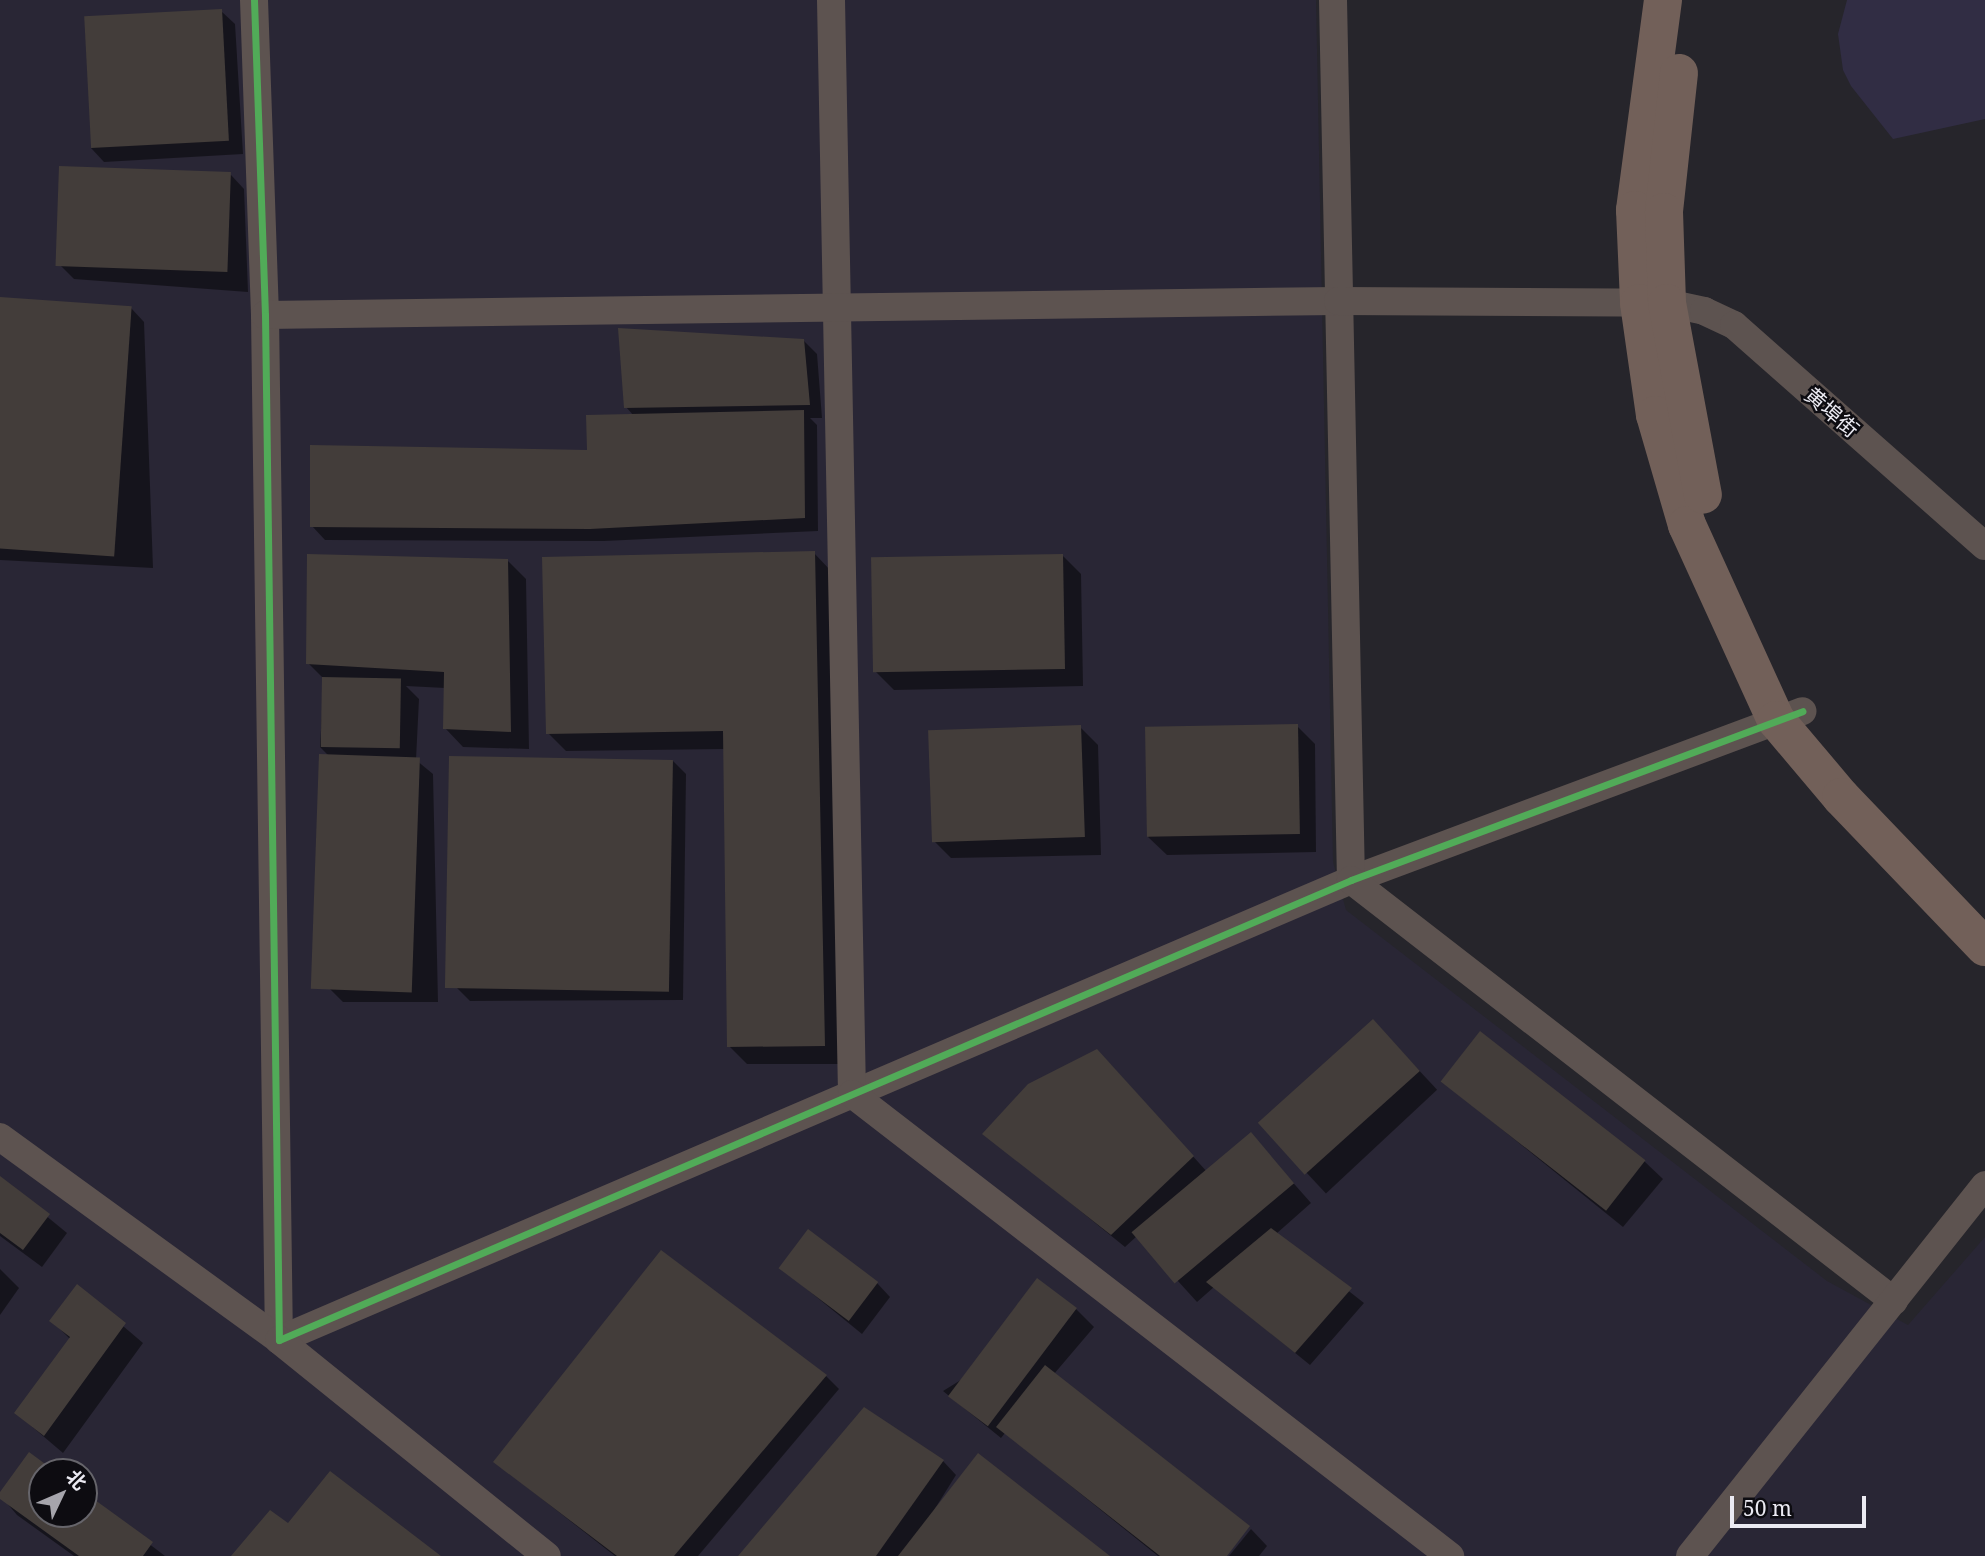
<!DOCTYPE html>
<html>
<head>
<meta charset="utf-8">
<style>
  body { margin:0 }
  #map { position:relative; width:1985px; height:1556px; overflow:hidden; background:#26252b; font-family:"Noto Serif","Noto Sans SC",serif }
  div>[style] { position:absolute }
  .built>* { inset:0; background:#292635 }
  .green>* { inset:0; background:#312d44 }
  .shadow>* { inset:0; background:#0007; transform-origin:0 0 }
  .building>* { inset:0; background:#433d3a; transform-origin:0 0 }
  .minor>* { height:28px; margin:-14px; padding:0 14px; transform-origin:14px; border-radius:14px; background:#5d5350 }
  .highway>* { height:38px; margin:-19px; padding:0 19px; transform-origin:19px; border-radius:19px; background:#726059 }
  .cycleway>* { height:7px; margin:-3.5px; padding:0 3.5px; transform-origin:3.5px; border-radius:3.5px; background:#51ab58 }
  span { translate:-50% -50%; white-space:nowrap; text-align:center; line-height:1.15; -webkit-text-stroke:5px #0d0c11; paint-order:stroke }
  .street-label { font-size:21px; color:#ebeaf2 }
  .north { position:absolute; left:28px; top:1458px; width:70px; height:70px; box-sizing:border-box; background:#0d0c11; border:2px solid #66656b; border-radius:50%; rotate:46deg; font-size:19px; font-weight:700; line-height:28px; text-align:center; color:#ebeaf2 }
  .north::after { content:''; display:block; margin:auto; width:24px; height:32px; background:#a6a5ac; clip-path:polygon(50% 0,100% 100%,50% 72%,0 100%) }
  .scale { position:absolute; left:1730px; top:1496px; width:136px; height:32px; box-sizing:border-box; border:4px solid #ebeaf2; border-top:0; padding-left:9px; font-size:21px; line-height:24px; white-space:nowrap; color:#ebeaf2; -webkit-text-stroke:5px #0d0c11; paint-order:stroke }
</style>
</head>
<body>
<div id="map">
  <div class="built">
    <div style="clip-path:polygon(evenodd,0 0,1316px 0,1333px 862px,1346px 910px,1827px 1281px,1908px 1325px,1985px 1237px,1985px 1556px,0 1556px,0 0,42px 1472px,84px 1472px,84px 1514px,42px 1514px,42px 1472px)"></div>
  </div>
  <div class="green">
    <div style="clip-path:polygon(1847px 0,1985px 0,1985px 119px,1893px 139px,1851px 86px,1843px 70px,1838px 34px)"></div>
  </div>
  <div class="shadow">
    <div style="clip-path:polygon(221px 11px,235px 24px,243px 154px,104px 162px,91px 148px)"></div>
    <div style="clip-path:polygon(231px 175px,244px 189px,248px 292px,74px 279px,60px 265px)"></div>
    <div style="clip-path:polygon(0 299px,131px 308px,144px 322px,153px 568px,0 560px)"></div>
    <div style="clip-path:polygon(804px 341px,817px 354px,822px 418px,810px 418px,817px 425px,818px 531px,604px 541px,325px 540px,312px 526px,589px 452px,634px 416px,626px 407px)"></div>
    <div style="clip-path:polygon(814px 553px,832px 572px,842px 1064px,747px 1064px,729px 1046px,725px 749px,566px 751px,548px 733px)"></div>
    <div style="clip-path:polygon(1063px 556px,1081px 574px,1083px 686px,894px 690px,875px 671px)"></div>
    <div style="clip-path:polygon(507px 560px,526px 579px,529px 749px,463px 747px,445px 728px,445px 688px,406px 686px,419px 699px,416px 760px,433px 774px,438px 1002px,343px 1002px,329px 988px,329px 756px,320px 747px,324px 679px,308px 663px)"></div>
    <div style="clip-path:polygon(1297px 726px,1315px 744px,1316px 852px,1167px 855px,1148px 837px)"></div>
    <div style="clip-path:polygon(1080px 727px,1098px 745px,1101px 855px,951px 858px,933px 840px)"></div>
    <div style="clip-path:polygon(672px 760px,686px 774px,683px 1000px,470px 1001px,456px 987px)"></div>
    <div style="left:1373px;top:1021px;width:94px;height:152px;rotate:47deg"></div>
    <div style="clip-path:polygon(1111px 1065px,1208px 1173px,1251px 1135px,1311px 1203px,1276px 1234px,1364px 1303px,1310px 1365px,1214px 1287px,1197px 1302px,1137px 1236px,1125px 1247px,985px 1134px)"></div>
    <div style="clip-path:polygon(1441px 1080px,1644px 1161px,1663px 1179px,1623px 1227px)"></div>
    <div style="clip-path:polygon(0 1178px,67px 1233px,42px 1267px,0 1236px)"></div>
    <div style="clip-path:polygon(781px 1268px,877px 1283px,890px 1297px,862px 1334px)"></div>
    <div style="clip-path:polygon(0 1269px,19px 1288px,0 1315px)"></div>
    <div style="clip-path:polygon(77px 1287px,143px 1343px,63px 1453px,16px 1413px,70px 1339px,52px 1321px)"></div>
    <div style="clip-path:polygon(1076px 1309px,1094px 1327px,1054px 1374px,1225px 1556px,1158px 1556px,1005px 1433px,1001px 1438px,943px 1391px)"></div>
    <div style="clip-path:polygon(826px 1376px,839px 1389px,698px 1556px,615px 1556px,495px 1462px)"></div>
    <div style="clip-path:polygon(29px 1455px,53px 1472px,42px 1472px,42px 1514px,84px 1514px,84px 1494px,165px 1556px,74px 1556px,17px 1515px,0 1495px)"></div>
    <div style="clip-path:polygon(943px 1461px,956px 1475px,926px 1523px,1107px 1556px,739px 1556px)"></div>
    <div style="clip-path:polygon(1251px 1529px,1267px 1546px,1259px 1556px,1229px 1556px)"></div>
  </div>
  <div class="building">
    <div style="left:222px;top:9px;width:132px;height:138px;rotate:87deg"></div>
    <div style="left:59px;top:166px;width:172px;height:100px;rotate:2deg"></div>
    <div style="left:0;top:297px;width:132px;height:251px;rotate:4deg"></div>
    <div style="clip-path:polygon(618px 328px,804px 339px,810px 405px,624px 408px)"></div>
    <div style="clip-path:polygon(804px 410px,805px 518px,590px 529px,310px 527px,310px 445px,587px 450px,586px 415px)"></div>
    <div style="clip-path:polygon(815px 551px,825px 1046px,727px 1047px,723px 731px,546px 734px,542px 557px)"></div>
    <div style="clip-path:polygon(307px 554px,508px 559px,511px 732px,443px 729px,444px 672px,306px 664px)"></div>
    <div style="left:1063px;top:554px;width:115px;height:192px;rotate:89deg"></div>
    <div style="left:322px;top:677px;width:79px;height:70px;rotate:1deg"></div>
    <div style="left:1298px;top:724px;width:110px;height:153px;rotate:89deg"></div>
    <div style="left:1081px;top:725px;width:112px;height:153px;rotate:88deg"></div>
    <div style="left:319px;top:754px;width:101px;height:235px;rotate:2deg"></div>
    <div style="left:449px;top:756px;width:224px;height:232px;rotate:1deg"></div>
    <div style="left:1373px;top:1019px;width:70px;height:155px;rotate:48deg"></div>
    <div style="left:1480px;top:1031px;width:210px;height:64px;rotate:38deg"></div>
    <div style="clip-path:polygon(1097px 1049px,1194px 1156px,1111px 1235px,982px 1134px,1028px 1084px)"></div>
    <div style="left:1251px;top:1132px;width:67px;height:156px;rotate:50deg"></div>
    <div style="clip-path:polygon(0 1176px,50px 1214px,23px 1250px,0 1233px)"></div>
    <div style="clip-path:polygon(1271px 1228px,1352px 1288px,1295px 1353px,1206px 1282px)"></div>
    <div style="left:808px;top:1229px;width:88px;height:49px;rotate:37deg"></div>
    <div style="clip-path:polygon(661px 1250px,827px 1375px,674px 1556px,617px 1556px,493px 1462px)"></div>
    <div style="left:1037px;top:1278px;width:50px;height:148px;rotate:37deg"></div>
    <div style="clip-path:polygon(77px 1284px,126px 1323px,44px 1436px,14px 1413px,70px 1337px,49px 1321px)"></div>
    <div style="clip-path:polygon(1045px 1365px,1250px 1526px,1227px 1556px,1160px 1556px,996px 1427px)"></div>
    <div style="clip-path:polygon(864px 1407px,944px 1460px,876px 1556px,738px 1556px)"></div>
    <div style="clip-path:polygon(29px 1452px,56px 1472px,42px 1472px,42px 1514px,84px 1514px,84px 1492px,153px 1542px,143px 1556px,79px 1556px,0 1499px,0 1492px)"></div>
    <div style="clip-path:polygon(978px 1453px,1110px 1556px,898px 1556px)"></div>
    <div style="clip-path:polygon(330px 1471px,441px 1556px,231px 1556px,270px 1510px,288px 1523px)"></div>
  </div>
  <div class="minor">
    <div style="left:254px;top:0;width:315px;rotate:88deg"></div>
    <div style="left:265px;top:315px;width:1025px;rotate:89.22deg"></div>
    <div style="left:279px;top:1340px;width:1167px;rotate:-23.22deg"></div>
    <div style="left:1351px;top:880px;width:482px;rotate:-20.5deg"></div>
    <div style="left:831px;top:0;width:1094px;rotate:88.9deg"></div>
    <div style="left:852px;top:1094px;width:756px;rotate:37.69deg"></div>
    <div style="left:1333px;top:0;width:880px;rotate:88.83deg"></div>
    <div style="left:1351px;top:880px;width:687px;rotate:37.79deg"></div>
    <div style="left:265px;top:315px;width:1073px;rotate:-0.75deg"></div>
    <div style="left:1338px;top:301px;width:329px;rotate:0.3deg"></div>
    <div style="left:1667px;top:303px;width:38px;rotate:12deg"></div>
    <div style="left:1704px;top:311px;width:33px;rotate:25deg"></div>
    <div style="left:1734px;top:325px;width:334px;rotate:41.4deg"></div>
    <div style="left:0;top:1137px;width:345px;rotate:36deg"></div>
    <div style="left:279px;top:1340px;width:344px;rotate:38.9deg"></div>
    <div style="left:1690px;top:1556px;width:474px;rotate:-51.5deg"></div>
  </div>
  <div class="highway">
    <div style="left:1663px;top:0;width:212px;rotate:97.6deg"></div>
    <div style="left:1635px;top:210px;width:93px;rotate:87.5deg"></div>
    <div style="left:1639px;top:303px;width:113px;rotate:81.9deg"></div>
    <div style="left:1655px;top:415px;width:115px;rotate:73.8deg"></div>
    <div style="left:1687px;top:525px;width:214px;rotate:65.5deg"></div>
    <div style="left:1776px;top:720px;width:101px;rotate:49.8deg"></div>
    <div style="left:1841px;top:797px;width:208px;rotate:46.2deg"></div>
    <div style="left:1679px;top:73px;width:140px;rotate:96.2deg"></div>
    <div style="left:1664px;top:212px;width:91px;rotate:88.1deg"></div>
    <div style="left:1667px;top:303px;width:195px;rotate:79.4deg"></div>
  </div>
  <div class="cycleway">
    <div style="left:254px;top:0;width:315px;rotate:88deg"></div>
    <div style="left:265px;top:315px;width:1025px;rotate:89.22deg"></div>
    <div style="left:279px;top:1340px;width:1167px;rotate:-23.22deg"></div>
    <div style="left:1351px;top:880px;width:482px;rotate:-20.5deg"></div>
  </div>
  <div class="street-label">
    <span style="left:1832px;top:412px;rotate:41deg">黄埠街</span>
  </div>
  <div class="north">北</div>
  <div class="scale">50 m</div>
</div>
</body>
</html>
